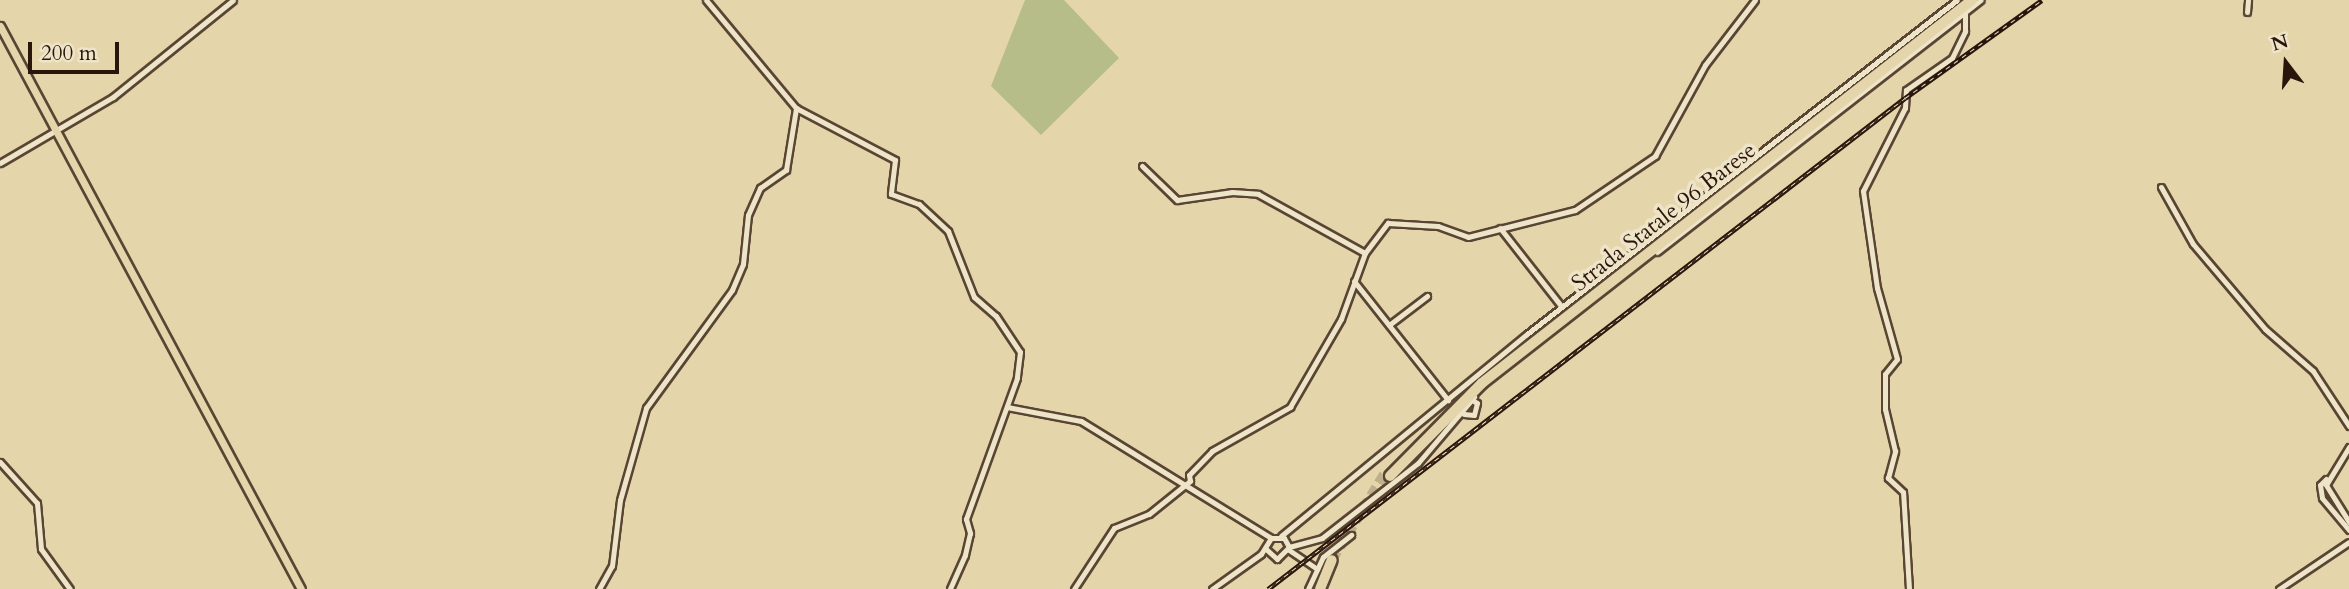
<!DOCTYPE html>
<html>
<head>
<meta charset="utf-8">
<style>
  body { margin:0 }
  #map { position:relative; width:2349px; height:589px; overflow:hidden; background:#e5d5ab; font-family:Cardo,serif }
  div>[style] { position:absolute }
  .green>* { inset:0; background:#b6bd88 }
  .highway-tunnel>* { height:10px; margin-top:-5px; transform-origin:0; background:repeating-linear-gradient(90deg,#c0af8b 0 10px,transparent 0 15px) }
  .roads { filter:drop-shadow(2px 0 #594533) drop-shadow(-2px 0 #594533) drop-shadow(0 2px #594533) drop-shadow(0 -2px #594533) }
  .minor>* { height:5px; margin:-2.5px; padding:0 2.5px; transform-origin:2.5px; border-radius:2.5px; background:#eee4c8 }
  .major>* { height:7px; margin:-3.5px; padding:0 3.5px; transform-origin:3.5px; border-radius:3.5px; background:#e5d5ab }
  .highway>* { height:10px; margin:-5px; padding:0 5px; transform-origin:5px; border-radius:5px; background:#e5d5ab }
  .rail>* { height:4.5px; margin-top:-2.25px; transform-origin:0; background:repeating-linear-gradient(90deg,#eee4c8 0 5px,#2a150b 0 10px); box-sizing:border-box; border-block:2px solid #2a150b }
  span { translate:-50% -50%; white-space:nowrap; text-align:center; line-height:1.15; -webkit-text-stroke:7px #eee4c8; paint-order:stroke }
  .street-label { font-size:23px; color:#2a150b }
  .north { position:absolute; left:2251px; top:28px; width:70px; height:70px; -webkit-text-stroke:5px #eee4c8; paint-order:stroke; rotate:343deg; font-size:19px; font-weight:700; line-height:28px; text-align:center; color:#2a150b }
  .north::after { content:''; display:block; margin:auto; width:24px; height:32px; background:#2a150b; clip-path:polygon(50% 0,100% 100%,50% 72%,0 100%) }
  .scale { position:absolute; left:28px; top:42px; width:91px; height:32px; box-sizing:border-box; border:4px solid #2a150b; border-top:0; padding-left:9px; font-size:21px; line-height:24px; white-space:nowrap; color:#2a150b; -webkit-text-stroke:5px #eee4c8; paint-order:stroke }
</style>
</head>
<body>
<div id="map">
  <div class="green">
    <div style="clip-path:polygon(1025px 0,1064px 0,1119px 58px,1041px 135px,991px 86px)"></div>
  </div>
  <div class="highway-tunnel">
    <div style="left:1332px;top:560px;width:102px;rotate:-58.7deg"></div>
  </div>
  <div class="roads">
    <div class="minor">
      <div style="left:706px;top:0;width:141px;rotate:50.2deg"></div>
      <div style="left:796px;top:108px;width:112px;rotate:27.7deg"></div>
      <div style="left:895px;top:160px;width:34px;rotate:97deg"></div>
      <div style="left:891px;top:194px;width:30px;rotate:20deg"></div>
      <div style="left:919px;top:204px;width:40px;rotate:43deg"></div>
      <div style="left:948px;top:231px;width:71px;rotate:68.5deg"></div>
      <div style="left:974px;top:297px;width:29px;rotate:41deg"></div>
      <div style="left:996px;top:316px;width:43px;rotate:56.3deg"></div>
      <div style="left:1020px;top:352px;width:26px;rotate:97deg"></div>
      <div style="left:1017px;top:378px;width:150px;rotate:109.9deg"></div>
      <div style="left:966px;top:519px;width:15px;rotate:74deg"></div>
      <div style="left:970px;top:533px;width:23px;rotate:103deg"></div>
      <div style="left:965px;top:555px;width:37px;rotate:114deg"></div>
      <div style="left:2247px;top:12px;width:12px;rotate:-85deg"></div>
      <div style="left:0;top:163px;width:131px;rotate:-30.3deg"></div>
      <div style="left:113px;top:97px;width:154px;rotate:-38.9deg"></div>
      <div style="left:1142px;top:166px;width:49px;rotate:44.2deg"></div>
      <div style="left:1177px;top:200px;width:56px;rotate:-8.3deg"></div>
      <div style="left:1232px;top:192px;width:26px;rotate:4deg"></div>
      <div style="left:1258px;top:194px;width:122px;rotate:28.9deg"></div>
      <div style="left:2161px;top:187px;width:65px;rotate:60.7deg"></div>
      <div style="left:2193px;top:244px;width:111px;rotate:49.7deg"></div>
      <div style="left:2265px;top:329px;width:64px;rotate:41.2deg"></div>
      <div style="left:2313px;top:371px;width:66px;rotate:56.8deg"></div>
      <div style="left:1500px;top:228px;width:100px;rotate:51.9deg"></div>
      <div style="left:1657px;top:252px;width:410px;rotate:-37.9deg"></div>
      <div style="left:1354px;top:281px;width:152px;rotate:51.7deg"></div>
      <div style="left:1389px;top:325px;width:48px;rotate:-37.3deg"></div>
      <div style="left:1007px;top:407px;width:75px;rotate:10.7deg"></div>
      <div style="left:1081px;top:421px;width:223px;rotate:31.6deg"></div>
      <div style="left:1464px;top:414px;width:10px;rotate:6deg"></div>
      <div style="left:1474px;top:415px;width:12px;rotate:-76deg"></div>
      <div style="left:1477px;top:403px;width:6px;rotate:-149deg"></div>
      <div style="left:2349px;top:447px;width:44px;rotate:121.2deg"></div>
      <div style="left:2326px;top:485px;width:44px;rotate:58.1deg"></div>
      <div style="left:0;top:462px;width:55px;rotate:47.9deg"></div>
      <div style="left:37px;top:503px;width:46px;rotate:85deg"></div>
      <div style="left:41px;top:549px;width:49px;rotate:54.1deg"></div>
      <div style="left:2326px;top:479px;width:8px;rotate:135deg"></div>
      <div style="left:2320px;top:485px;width:13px;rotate:81deg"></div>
      <div style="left:2322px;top:498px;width:42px;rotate:49.8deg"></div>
      <div style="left:1281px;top:536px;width:318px;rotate:-39.4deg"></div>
      <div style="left:1527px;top:334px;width:544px;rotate:-37.84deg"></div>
      <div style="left:1289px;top:547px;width:34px;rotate:-15deg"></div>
      <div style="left:1322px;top:538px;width:122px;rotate:-38deg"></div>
      <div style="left:1418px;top:463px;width:87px;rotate:-49.7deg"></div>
      <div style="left:1289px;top:550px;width:34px;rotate:34deg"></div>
      <div style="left:599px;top:589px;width:26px;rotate:-61deg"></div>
      <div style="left:612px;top:566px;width:66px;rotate:-83.1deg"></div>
      <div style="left:620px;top:500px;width:96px;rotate:-74.2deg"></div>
      <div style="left:646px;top:408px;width:146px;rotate:-53.9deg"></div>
      <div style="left:732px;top:290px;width:28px;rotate:-67deg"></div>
      <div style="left:743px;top:264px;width:49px;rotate:-84.2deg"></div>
      <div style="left:748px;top:215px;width:30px;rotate:-66deg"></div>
      <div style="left:760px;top:188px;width:32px;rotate:-35deg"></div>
      <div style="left:786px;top:170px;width:63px;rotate:-80.8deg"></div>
      <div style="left:1074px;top:589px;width:73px;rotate:-56.7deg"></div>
      <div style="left:1114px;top:528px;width:38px;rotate:-22deg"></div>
      <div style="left:1149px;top:514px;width:53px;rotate:-38.8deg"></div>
      <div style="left:1190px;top:481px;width:6px;rotate:-99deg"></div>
      <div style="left:1189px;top:475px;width:33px;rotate:-46deg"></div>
      <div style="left:1212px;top:451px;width:90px;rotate:-29.4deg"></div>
      <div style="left:1290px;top:407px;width:102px;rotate:-59.9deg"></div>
      <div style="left:1341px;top:319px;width:70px;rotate:-70deg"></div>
      <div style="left:1365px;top:253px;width:38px;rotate:-53deg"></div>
      <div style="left:1388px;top:223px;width:50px;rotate:3.4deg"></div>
      <div style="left:1438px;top:226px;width:32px;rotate:20deg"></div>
      <div style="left:1468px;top:237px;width:110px;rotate:-14.2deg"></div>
      <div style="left:1575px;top:210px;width:97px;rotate:-34deg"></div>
      <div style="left:1655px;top:156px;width:104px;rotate:-61.2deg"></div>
      <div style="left:1705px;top:65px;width:82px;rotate:-52.4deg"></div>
      <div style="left:1212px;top:589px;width:60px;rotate:-35.5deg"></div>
      <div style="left:1261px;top:554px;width:19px;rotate:-58deg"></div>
      <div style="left:1271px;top:538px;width:13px"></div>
      <div style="left:1284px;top:538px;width:10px;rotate:61deg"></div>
      <div style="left:1289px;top:547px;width:17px;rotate:135deg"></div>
      <div style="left:1277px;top:559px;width:15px;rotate:-138deg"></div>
      <div style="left:1308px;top:589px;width:35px;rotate:-65deg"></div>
      <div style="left:1323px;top:557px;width:36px;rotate:-38deg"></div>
      <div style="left:1909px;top:589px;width:97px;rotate:-93.5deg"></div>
      <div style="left:1903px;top:492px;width:21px;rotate:-137deg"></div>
      <div style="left:1888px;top:478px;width:28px;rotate:-75deg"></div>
      <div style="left:1895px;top:451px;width:43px;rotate:-103.4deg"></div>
      <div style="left:1885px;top:409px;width:35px;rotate:-90deg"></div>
      <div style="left:1885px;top:374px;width:19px;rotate:-51deg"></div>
      <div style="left:1897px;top:359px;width:74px;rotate:-105.7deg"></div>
      <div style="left:1877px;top:288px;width:98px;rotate:-98.2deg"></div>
      <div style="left:1863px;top:191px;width:93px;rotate:-63.2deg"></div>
      <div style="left:1905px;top:108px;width:18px;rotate:-87deg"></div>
      <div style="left:1906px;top:90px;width:56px;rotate:-34.8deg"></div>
      <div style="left:1952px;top:58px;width:30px;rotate:-64deg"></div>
      <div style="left:1965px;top:31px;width:19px;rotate:-90deg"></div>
      <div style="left:2279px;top:589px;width:84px;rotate:-33.9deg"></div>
    </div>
    <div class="major">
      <div style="left:0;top:26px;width:638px;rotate:61.87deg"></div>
    </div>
    <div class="highway">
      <div style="left:1390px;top:476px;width:131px;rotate:-45.3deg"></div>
      <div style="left:1482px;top:383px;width:622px;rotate:-38.01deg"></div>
      <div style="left:1320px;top:589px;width:31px;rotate:-68deg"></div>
    </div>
  </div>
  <div class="rail">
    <div style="left:1268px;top:589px;width:804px;rotate:-37.63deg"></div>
    <div style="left:1905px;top:98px;width:168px;rotate:-35.6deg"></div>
  </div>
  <div class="street-label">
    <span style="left:1664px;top:217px;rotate:-38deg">Strada Statale 96 Barese</span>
  </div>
  <div class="north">N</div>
  <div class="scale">200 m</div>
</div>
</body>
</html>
